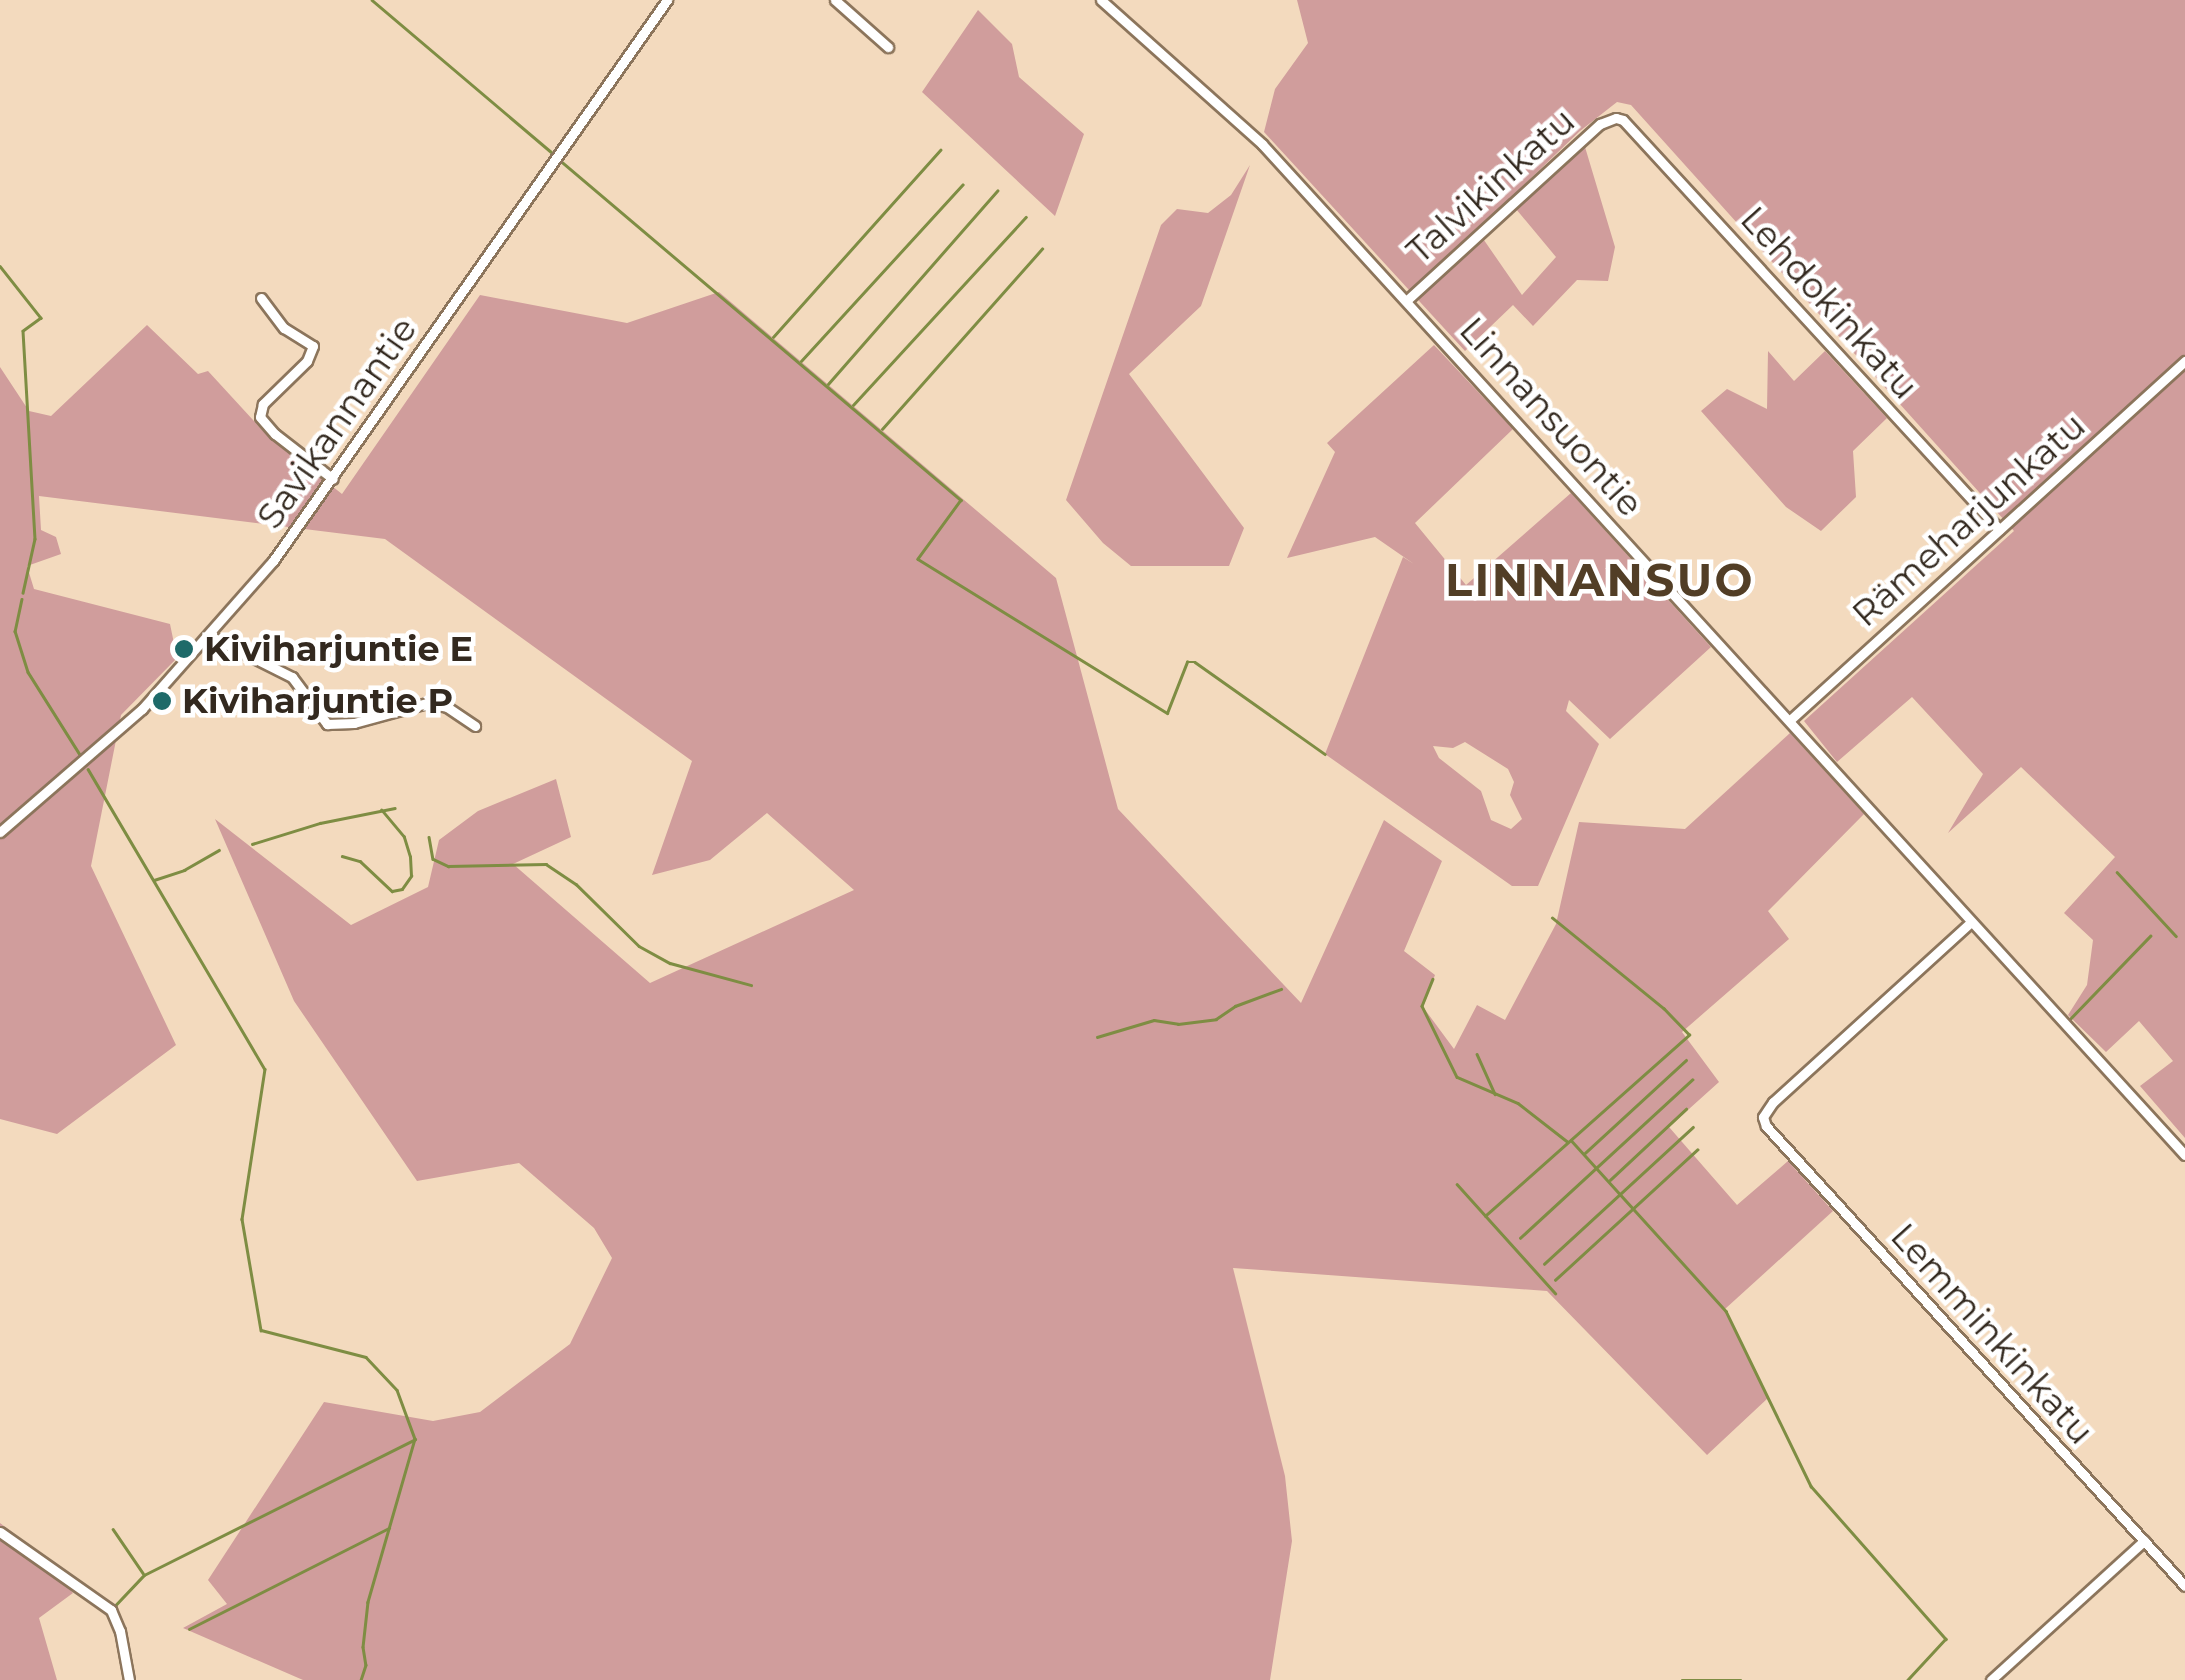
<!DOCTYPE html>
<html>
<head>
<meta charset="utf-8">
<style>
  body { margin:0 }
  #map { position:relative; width:2185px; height:1680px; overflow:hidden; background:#f3dabe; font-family:Montserrat,sans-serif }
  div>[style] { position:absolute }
  .green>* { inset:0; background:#d09d9c }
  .stream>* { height:2.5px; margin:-1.25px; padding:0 1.25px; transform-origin:1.25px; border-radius:1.25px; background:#7e8d43 }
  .roads { filter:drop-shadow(2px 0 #8c755c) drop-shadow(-2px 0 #8c755c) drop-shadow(0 2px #8c755c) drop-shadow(0 -2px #8c755c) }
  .minor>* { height:9px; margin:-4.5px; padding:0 4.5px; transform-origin:4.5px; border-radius:4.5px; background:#fff }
  .dots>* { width:28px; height:28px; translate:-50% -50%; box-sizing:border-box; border:5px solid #fff; border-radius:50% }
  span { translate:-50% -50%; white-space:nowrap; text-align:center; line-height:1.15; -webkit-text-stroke:9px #fff; paint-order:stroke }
  .street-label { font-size:35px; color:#33291f }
  .poi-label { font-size:35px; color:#33291f; font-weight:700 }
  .left { translate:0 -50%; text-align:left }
  .district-label { font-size:45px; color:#523e26; font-weight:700; letter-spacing:2.5px }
</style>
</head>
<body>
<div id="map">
  <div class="green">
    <div style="clip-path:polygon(1297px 0,2185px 0,2185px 1138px,2140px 1086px,2173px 1061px,2139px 1021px,2106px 1052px,2068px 1015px,2087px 985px,2093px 940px,2064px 913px,2115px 857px,2021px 767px,1948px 833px,1983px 774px,1912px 697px,1837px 762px,1804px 721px,2014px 531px,1631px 105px,1617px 102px,1580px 131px,1477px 230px,1522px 295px,1556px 257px,1516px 209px,1585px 147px,1615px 247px,1608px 281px,1577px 280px,1533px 326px,1513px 305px,1465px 351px,1264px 132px,1275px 89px,1308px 43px)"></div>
    <div style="clip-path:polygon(978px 10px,1012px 44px,1019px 77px,1084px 134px,1055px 216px,922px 92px)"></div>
    <div style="clip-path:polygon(1250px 165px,1201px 306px,1129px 374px,1244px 528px,1229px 566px,1131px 566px,1103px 543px,1066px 500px,1161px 225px,1177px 209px,1208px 213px,1231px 195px)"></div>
    <div style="clip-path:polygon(719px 292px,1056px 578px,1118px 809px,1301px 1003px,1384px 820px,1442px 861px,1404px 951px,1435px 975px,1423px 1007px,1454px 1049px,1477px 1005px,1505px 1020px,1556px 924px,1579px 822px,1685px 829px,1790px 733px,1864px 814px,1768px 911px,1789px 939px,1682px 1032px,1719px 1082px,1669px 1127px,1737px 1205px,1788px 1161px,1833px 1211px,1725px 1309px,1768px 1398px,1707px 1455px,1547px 1291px,1233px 1268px,1285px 1476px,1292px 1541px,1270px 1680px,303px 1680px,183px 1628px,227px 1604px,208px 1580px,324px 1402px,433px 1421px,480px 1412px,570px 1344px,612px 1258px,594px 1228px,519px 1163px,417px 1181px,294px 1001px,215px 819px,351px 925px,428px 887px,439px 840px,478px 811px,556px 779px,571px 837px,513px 864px,650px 983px,854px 890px,767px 813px,710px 860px,652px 875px,692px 761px,385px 539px,39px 496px,41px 530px,56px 537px,61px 554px,27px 566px,34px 589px,170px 624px,177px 658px,121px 715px,91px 866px,176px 1045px,57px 1134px,0 1119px,0 367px,29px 411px,51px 416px,147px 325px,198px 374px,208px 371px,263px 431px,342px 494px,480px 295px,627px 323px)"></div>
    <div style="clip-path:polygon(evenodd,1434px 345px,1513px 429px,1415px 523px,1466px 585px,1571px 493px,1711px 647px,1610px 739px,1569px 700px,1566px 711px,1599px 744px,1538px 886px,1512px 886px,1325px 754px,1403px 557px,1414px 564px,1375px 537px,1287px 558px,1335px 452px,1327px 443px,1434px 345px,1465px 742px,1508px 769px,1514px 782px,1510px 795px,1522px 819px,1511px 829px,1491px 820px,1481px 791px,1439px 758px,1433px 746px,1453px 748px,1465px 742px)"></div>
    <div style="clip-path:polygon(1768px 351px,1794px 381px,1825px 351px,1887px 418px,1853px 451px,1856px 497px,1821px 531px,1786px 507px,1701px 411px,1727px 389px,1767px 409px)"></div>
    <div style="clip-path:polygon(0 1523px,33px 1548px,73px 1593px,39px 1618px,57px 1680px,0 1680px)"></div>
  </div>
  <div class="stream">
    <div style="left:372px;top:0;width:235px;rotate:40.3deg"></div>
    <div style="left:562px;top:162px;width:523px;rotate:40.27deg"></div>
    <div style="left:961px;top:500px;width:73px;rotate:126.1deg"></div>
    <div style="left:918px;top:559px;width:293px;rotate:31.7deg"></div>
    <div style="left:1167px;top:713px;width:55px;rotate:-68.6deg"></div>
    <div style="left:1187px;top:662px;width:8px"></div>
    <div style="left:1195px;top:662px;width:159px;rotate:35.3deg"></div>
    <div style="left:0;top:266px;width:66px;rotate:51.7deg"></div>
    <div style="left:41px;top:318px;width:22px;rotate:144deg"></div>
    <div style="left:23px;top:331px;width:208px;rotate:86.7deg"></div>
    <div style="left:35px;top:539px;width:55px;rotate:102.5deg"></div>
    <div style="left:773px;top:337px;width:251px;rotate:-48.2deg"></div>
    <div style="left:801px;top:361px;width:239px;rotate:-47.5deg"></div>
    <div style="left:828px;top:384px;width:257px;rotate:-48.8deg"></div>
    <div style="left:853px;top:405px;width:255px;rotate:-47.4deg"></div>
    <div style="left:882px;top:429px;width:241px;rotate:-48.4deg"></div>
    <div style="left:22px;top:599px;width:33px;rotate:102deg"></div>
    <div style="left:15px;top:631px;width:43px;rotate:72.4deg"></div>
    <div style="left:28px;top:672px;width:99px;rotate:57.8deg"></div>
    <div style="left:88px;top:769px;width:348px;rotate:59.5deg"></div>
    <div style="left:265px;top:1069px;width:152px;rotate:98.7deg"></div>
    <div style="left:242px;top:1219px;width:113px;rotate:80.3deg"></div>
    <div style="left:261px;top:1330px;width:108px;rotate:14.4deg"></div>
    <div style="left:366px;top:1357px;width:45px;rotate:46.8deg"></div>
    <div style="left:397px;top:1390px;width:52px;rotate:69.8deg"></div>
    <div style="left:415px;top:1439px;width:170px;rotate:106.1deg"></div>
    <div style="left:368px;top:1602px;width:45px;rotate:96.3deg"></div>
    <div style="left:363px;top:1647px;width:18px;rotate:81deg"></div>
    <div style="left:366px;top:1665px;width:16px;rotate:108deg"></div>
    <div style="left:429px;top:837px;width:22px;rotate:80deg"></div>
    <div style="left:433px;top:859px;width:17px;rotate:25deg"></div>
    <div style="left:448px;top:866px;width:98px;rotate:-1.2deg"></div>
    <div style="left:546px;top:864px;width:36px;rotate:34deg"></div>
    <div style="left:576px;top:884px;width:88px;rotate:44.5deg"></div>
    <div style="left:639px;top:946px;width:35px;rotate:29deg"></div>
    <div style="left:670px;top:963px;width:84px;rotate:15.2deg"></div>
    <div style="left:252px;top:844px;width:71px;rotate:-17.2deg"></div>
    <div style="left:320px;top:823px;width:76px;rotate:-11.3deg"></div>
    <div style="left:342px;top:856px;width:19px;rotate:16deg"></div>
    <div style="left:360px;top:861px;width:44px;rotate:43.2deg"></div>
    <div style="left:392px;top:891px;width:10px;rotate:-11deg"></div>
    <div style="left:402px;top:889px;width:16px;rotate:-55deg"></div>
    <div style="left:411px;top:876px;width:19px;rotate:-93deg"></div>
    <div style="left:410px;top:857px;width:21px;rotate:-107deg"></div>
    <div style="left:404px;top:837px;width:35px;rotate:-130deg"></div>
    <div style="left:2117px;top:872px;width:87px;rotate:47.3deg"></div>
    <div style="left:154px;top:880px;width:32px;rotate:-18deg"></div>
    <div style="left:184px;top:870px;width:40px;rotate:-29.7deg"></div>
    <div style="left:1433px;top:979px;width:29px;rotate:112deg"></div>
    <div style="left:1422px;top:1006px;width:79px;rotate:63.8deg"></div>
    <div style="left:1457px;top:1077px;width:66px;rotate:23.1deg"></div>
    <div style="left:1518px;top:1103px;width:63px;rotate:38deg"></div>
    <div style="left:2069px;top:1020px;width:117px;rotate:-46deg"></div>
    <div style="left:1097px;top:1037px;width:59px;rotate:-16.6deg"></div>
    <div style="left:1154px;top:1020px;width:24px;rotate:9deg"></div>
    <div style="left:1178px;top:1024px;width:38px;rotate:-7deg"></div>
    <div style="left:1216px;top:1019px;width:23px;rotate:-34deg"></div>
    <div style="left:1235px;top:1006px;width:49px;rotate:-20.3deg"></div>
    <div style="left:1477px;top:1054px;width:44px;rotate:65.8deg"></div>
    <div style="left:1571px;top:1140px;width:231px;rotate:47.8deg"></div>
    <div style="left:1726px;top:1311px;width:195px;rotate:64.1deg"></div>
    <div style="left:1811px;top:1486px;width:204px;rotate:48.6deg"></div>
    <div style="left:1946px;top:1639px;width:56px;rotate:132.8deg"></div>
    <div style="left:1585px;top:1153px;width:137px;rotate:-42.6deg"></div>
    <div style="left:1610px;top:1180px;width:104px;rotate:-43.1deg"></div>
    <div style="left:1457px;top:1184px;width:147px;rotate:48deg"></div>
    <div style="left:1485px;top:1216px;width:273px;rotate:-41.6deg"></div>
    <div style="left:1689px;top:1035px;width:36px;rotate:-134deg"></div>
    <div style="left:1664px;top:1009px;width:144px;rotate:-140.9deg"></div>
    <div style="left:1520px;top:1238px;width:234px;rotate:-42.6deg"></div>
    <div style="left:1544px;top:1264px;width:202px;rotate:-42.6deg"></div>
    <div style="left:1555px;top:1280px;width:193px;rotate:-42.5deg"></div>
    <div style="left:113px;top:1529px;width:53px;rotate:55.7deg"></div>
    <div style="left:107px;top:1614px;width:54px;rotate:-46.5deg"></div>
    <div style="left:144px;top:1575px;width:303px;rotate:-26.6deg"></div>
    <div style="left:189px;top:1629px;width:224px;rotate:-26.8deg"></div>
    <div style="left:1682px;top:1680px;width:59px"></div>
  </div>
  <div class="roads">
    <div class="minor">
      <div style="left:835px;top:0;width:71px;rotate:41.6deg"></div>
      <div style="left:1101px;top:0;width:216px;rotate:41.8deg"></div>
      <div style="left:1262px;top:144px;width:1369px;rotate:47.61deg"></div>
      <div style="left:261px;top:298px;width:38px;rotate:53deg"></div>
      <div style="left:284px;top:328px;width:34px;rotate:32deg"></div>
      <div style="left:313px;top:346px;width:16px;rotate:112deg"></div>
      <div style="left:307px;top:361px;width:62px;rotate:135.7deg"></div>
      <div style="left:263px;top:404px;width:13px;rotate:103deg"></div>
      <div style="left:260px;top:417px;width:23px;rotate:49deg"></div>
      <div style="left:275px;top:434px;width:73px;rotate:37.8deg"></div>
      <div style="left:1406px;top:301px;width:263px;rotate:-42.4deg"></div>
      <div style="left:1600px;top:124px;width:17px;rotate:-21deg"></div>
      <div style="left:1616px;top:118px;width:7px;rotate:16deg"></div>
      <div style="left:1623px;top:120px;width:556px;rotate:47.41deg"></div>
      <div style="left:210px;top:636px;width:92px;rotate:26.6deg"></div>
      <div style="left:292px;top:677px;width:59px;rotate:53.3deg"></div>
      <div style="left:327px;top:724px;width:27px;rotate:-2deg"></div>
      <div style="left:354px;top:723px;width:76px;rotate:-15.3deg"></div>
      <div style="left:427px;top:703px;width:20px;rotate:11deg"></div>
      <div style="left:447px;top:707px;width:34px;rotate:34deg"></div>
      <div style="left:1790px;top:720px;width:534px;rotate:-42.27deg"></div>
      <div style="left:0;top:832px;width:188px;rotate:-40.9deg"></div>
      <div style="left:142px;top:709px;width:198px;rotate:-48.5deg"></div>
      <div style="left:273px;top:561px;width:686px;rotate:-54.92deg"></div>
      <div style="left:1971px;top:922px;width:268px;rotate:137.7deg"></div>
      <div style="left:1773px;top:1102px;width:18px;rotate:124deg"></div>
      <div style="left:1763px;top:1117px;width:9px;rotate:72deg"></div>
      <div style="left:1766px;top:1126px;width:622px;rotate:47.67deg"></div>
      <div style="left:0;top:1532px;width:136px;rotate:35.1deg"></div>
      <div style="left:111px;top:1610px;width:23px;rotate:67deg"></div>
      <div style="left:120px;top:1631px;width:50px;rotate:79.6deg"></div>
      <div style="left:1991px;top:1680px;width:207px;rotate:-42.3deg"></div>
    </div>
  </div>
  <div class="dots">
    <div style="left:184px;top:649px;background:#1e6a69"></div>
    <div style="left:162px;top:701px;background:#1e6a69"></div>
  </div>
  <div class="street-label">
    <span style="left:1491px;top:186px;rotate:-42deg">Talvikinkatu</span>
    <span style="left:1829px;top:303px;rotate:48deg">Lehdokinkatu</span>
    <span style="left:1551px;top:417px;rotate:48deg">Linnansuontie</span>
    <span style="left:337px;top:423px;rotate:-55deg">Savikannantie</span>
    <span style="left:1969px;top:520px;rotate:-42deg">Rämeharjunkatu</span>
    <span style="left:1992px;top:1334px;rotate:48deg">Lemminkinkatu</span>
  </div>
  <div class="poi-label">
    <span class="left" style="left:204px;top:649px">Kiviharjuntie E</span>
    <span class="left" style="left:182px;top:701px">Kiviharjuntie P</span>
  </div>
  <div class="district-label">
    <span style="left:1600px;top:580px">LINNANSUO</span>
  </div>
</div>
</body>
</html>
